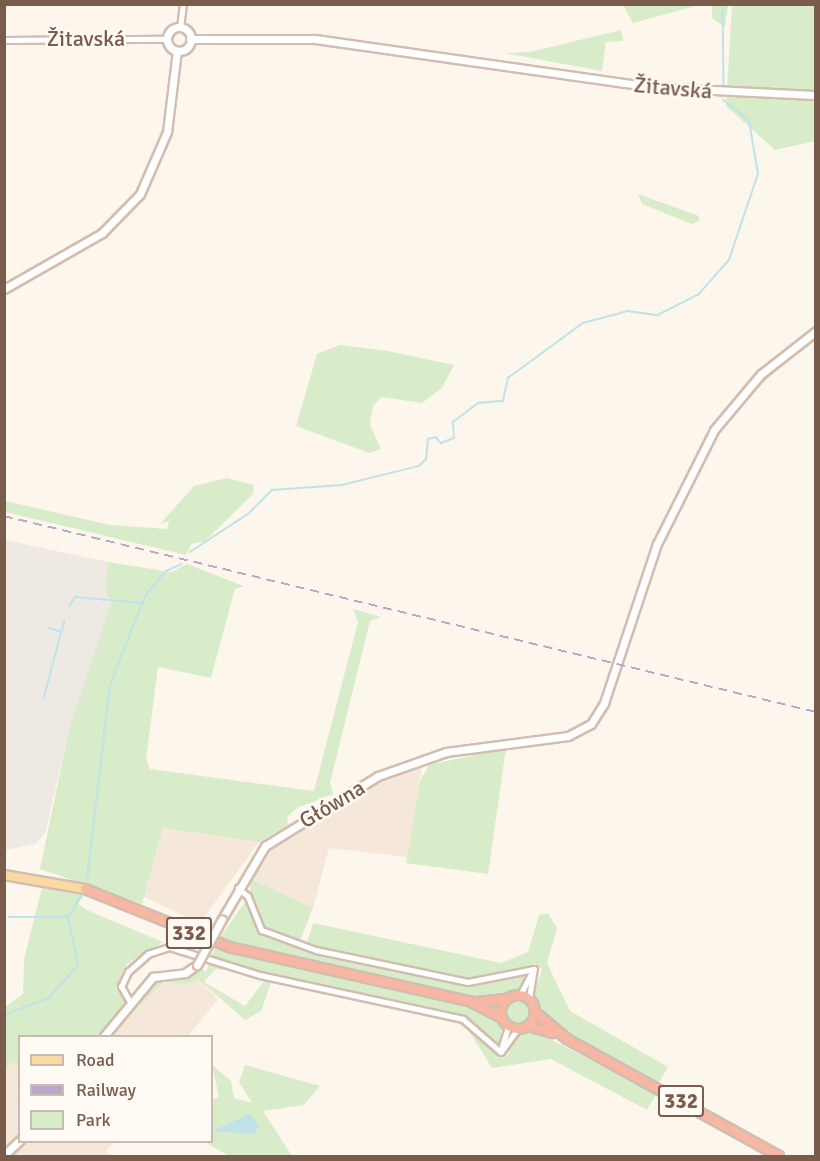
<!DOCTYPE html>
<html>
<head>
<meta charset="utf-8">
<style>
  body { margin:0 }
  #map { position:relative; width:820px; height:1161px; overflow:hidden; background:#fdf6ec; font-family:Signika,sans-serif }
  div>[style] { position:absolute }
  .residential>* { inset:0; background:#f5e8da }
  .industrial>* { inset:0; background:#efe9e4 }
  .green>* { inset:0; background:#d8ecc9 }
  .round { border-radius:50% }
  .water>* { inset:0; background:#bfe3e8 }
  .stream>* { height:1.5px; margin:-0.75px; padding:0 0.75px; transform-origin:0.75px; border-radius:0.75px; background:#bfe3e8 }
  .roads { filter:drop-shadow(2px 0 #d1beb0) drop-shadow(-2px 0 #d1beb0) drop-shadow(0 2px #d1beb0) drop-shadow(0 -2px #d1beb0) }
  .street>* { height:4.5px; margin:-2.25px; padding:0 2.25px; transform-origin:2.25px; border-radius:2.25px; background:#fff }
  .secondary>* { height:7px; margin:-3.5px; padding:0 3.5px; transform-origin:3.5px; border-radius:3.5px; background:#fff }
  .secondary>.ring { margin:-3.5px; padding:0; box-sizing:content-box; background:none; border:7px solid #fff; border-radius:50% }
  .primary>* { height:8px; margin:-4px; padding:0 4px; transform-origin:4px; border-radius:4px; background:#fbd9a5 }
  .highway>* { height:8px; margin:-4px; padding:0 4px; transform-origin:4px; border-radius:4px; background:#f7b7a3 }
  .highway>.ring { margin:-4px; padding:0; box-sizing:content-box; background:none; border:8px solid #f7b7a3; border-radius:50% }
  .rail>* { height:1.5px; margin-top:-0.75px; transform-origin:0; background:repeating-linear-gradient(90deg,#b9a8c9 0 9px,transparent 0 15px) }
  .bridges { filter:drop-shadow(2px 0 #d6c0b0) drop-shadow(-2px 0 #d6c0b0) drop-shadow(0 2px #d6c0b0) drop-shadow(0 -2px #d6c0b0) }
  .secondary-bridge>* { height:7px; margin:-3.5px; padding:0 3.5px; transform-origin:3.5px; border-radius:3.5px; background:#fff }
  span { translate:-50% -50%; white-space:nowrap; text-align:center; line-height:1.15; -webkit-text-stroke:5px #fffaf3; paint-order:stroke }
  .shield-label span { padding:2px 4px; background:#fffaf3; border:2px solid; border-radius:4px; -webkit-text-stroke-width:0 }
  .shield-label { font-size:21px; color:#7a5c4d; font-weight:700 }
  .street-label { font-size:22px; color:#7a5c4d }
  .frame { position:absolute; inset:0; border:6px solid #7a5c4d; pointer-events:none }
  .legend { position:absolute; left:18px; top:1035px; width:195px; height:108px; box-sizing:border-box; background:#fffaf3; border:2px solid #cabbb1; margin:0; padding:8px 10px; list-style:none; font-size:18px; color:#7a5c4d }
  .legend li { display:flex; align-items:center; gap:12px; height:30px }
  .legend b { width:30px; border:2px solid #cabbb1 }
</style>
</head>
<body>
<div id="map">
  <div class="residential">
    <div style="clip-path:polygon(423px 762px,407px 857px,329px 848px,313px 908px,249px 883px,273px 845px,379px 780px)"></div>
    <div style="clip-path:polygon(163px 828px,259px 842px,200px 923px,144px 897px)"></div>
    <div style="clip-path:polygon(199px 980px,218px 999px,188px 1036px,97px 1036px,107px 1024px,117px 1030px,159px 983px)"></div>
    <div style="clip-path:polygon(13px 1062px,19px 1067px,20px 1142px,114px 1142px,106px 1152px,116px 1156px,5px 1156px,5px 1070px)"></div>
  </div>
  <div class="industrial">
    <div style="clip-path:polygon(5px 540px,108px 562px,105px 591px,112px 601px,69px 730px,45px 834px,35px 844px,5px 850px)"></div>
  </div>
  <div class="green">
    <div style="clip-path:polygon(623px 5px,699px 5px,633px 23px)"></div>
    <div style="clip-path:polygon(712px 5px,728px 5px,725px 27px,712px 18px)"></div>
    <div style="clip-path:polygon(732px 5px,815px 5px,815px 141px,775px 150px,726px 106px)"></div>
    <div style="clip-path:polygon(621px 30px,623px 41px,606px 42px,602px 71px,504px 53px,530px 52px)"></div>
    <div style="clip-path:polygon(638px 194px,699px 216px,699px 221px,692px 224px,642px 204px)"></div>
    <div style="clip-path:polygon(815px 335px,750px 395px,720px 432px,665px 538px,621px 656px,663px 537px,717px 431px,748px 392px)"></div>
    <div style="clip-path:polygon(340px 345px,388px 351px,454px 365px,442px 388px,422px 403px,382px 397px,373px 405px,370px 425px,381px 449px,369px 453px,296px 426px,317px 354px)"></div>
    <div style="clip-path:polygon(227px 478px,254px 485px,253px 494px,205px 541px,191px 544px,186px 555px,5px 512px,5px 501px,110px 525px,167px 529px,169px 521px,160px 524px,194px 486px)"></div>
    <div style="clip-path:polygon(108px 562px,171px 572px,187px 564px,244px 586px,235px 589px,211px 678px,158px 667px,146px 759px,150px 769px,314px 791px,358px 622px,353px 609px,381px 617px,370px 621px,330px 783px,333px 794px,297px 808px,287px 817px,288px 825px,259px 842px,163px 828px,142px 904px,40px 869px,69px 730px,112px 601px,105px 591px)"></div>
    <div style="clip-path:polygon(506px 748px,488px 874px,406px 863px,420px 781px,429px 765px)"></div>
    <div style="clip-path:polygon(250px 879px,313px 908px,300px 941px,307px 943px,313px 923px,501px 963px,528px 952px,539px 915px,548px 913px,557px 928px,547px 963px,570px 1011px,668px 1067px,659px 1083px,551px 1025px,539px 1013px,534px 995px,542px 969px,534px 963px,517px 991px,483px 1000px,219px 939px,250px 895px)"></div>
    <div style="clip-path:polygon(42px 888px,79px 895px,77px 903px,89px 911px,163px 942px,127px 964px,116px 989px,125px 1002px,97px 1036px,20px 1036px,19px 1067px,13px 1062px,5px 1070px,5px 1007px,23px 994px,24px 959px)"></div>
    <div style="clip-path:polygon(evenodd,215px 948px,481px 1009px,495px 1015px,502px 1028px,497px 1058px,507px 1057px,517px 1034px,533px 1030px,656px 1094px,647px 1110px,551px 1059px,492px 1068px,467px 1028px,457px 1023px,271px 983px,261px 1011px,245px 1020px,199px 980px,182px 985px,164px 981px,116px 1029px,156px 980px,186px 978px,200px 968px,206px 972px,215px 948px,215px 969px,230px 970px,265px 980px,245px 1006px,204px 982px,215px 969px)"></div>
    <div class="round" style="left:505px;top:999px;width:26px;height:26px"></div>
    <div style="clip-path:polygon(212px 1065px,231px 1081px,234px 1098px,252px 1103px,239px 1082px,245px 1065px,320px 1086px,304px 1105px,263px 1111px,292px 1156px,229px 1156px,208px 1144px,212px 1131px,227px 1121px,212px 1131px,212px 1100px,219px 1097px)"></div>
  </div>
  <div class="water">
    <div style="clip-path:polygon(250px 1114px,259px 1125px,255px 1134px,212px 1131px)"></div>
  </div>
  <div class="stream">
    <div style="left:723px;top:4px;width:83px;rotate:89.3deg"></div>
    <div style="left:190px;top:552px;width:69px;rotate:-33.2deg"></div>
    <div style="left:248px;top:514px;width:34px;rotate:-45deg"></div>
    <div style="left:272px;top:490px;width:70px;rotate:-4.1deg"></div>
    <div style="left:342px;top:485px;width:79px;rotate:-13.9deg"></div>
    <div style="left:419px;top:466px;width:10px;rotate:-45deg"></div>
    <div style="left:426px;top:459px;width:20px;rotate:-84deg"></div>
    <div style="left:428px;top:439px;width:8px;rotate:-14deg"></div>
    <div style="left:436px;top:437px;width:8px;rotate:50deg"></div>
    <div style="left:441px;top:443px;width:14px;rotate:-21deg"></div>
    <div style="left:454px;top:438px;width:16px;rotate:-94deg"></div>
    <div style="left:453px;top:422px;width:31px;rotate:-37deg"></div>
    <div style="left:478px;top:403px;width:25px;rotate:-5deg"></div>
    <div style="left:503px;top:401px;width:24px;rotate:-78deg"></div>
    <div style="left:508px;top:378px;width:93px;rotate:-36.3deg"></div>
    <div style="left:583px;top:323px;width:47px;rotate:-14.9deg"></div>
    <div style="left:628px;top:311px;width:30px;rotate:8deg"></div>
    <div style="left:658px;top:315px;width:46px;rotate:-27.1deg"></div>
    <div style="left:699px;top:294px;width:45px;rotate:-48.6deg"></div>
    <div style="left:729px;top:260px;width:91px;rotate:-71.4deg"></div>
    <div style="left:758px;top:174px;width:54px;rotate:-99.6deg"></div>
    <div style="left:749px;top:121px;width:33px;rotate:-141deg"></div>
    <div style="left:69px;top:606px;width:11px;rotate:-56deg"></div>
    <div style="left:75px;top:597px;width:68px;rotate:5deg"></div>
    <div style="left:49px;top:628px;width:11px;rotate:15deg"></div>
    <div style="left:44px;top:697px;width:78px;rotate:-75.1deg"></div>
    <div style="left:87px;top:880px;width:196px;rotate:-83.3deg"></div>
    <div style="left:110px;top:685px;width:96px;rotate:-68.5deg"></div>
    <div style="left:145px;top:596px;width:33px;rotate:-50deg"></div>
    <div style="left:166px;top:571px;width:17px;rotate:-24deg"></div>
    <div style="left:75px;top:907px;width:13px;rotate:-67deg"></div>
    <div style="left:9px;top:917px;width:58px"></div>
    <div style="left:4px;top:1015px;width:48px;rotate:-20.7deg"></div>
    <div style="left:49px;top:998px;width:44px;rotate:-48.7deg"></div>
    <div style="left:78px;top:965px;width:49px;rotate:-101.8deg"></div>
    <div style="left:68px;top:917px;width:25px;rotate:-56deg"></div>
  </div>
  <div class="roads">
    <div class="street">
      <div style="left:180px;top:28px;width:24px;rotate:-83deg"></div>
      <div style="left:4px;top:40px;width:163px;rotate:-0.4deg"></div>
      <div style="left:238px;top:888px;width:13px;rotate:39deg"></div>
      <div style="left:248px;top:896px;width:37px;rotate:68deg"></div>
      <div style="left:262px;top:930px;width:58px;rotate:20.3deg"></div>
      <div style="left:316px;top:950px;width:155px;rotate:11.9deg"></div>
      <div style="left:468px;top:982px;width:67px;rotate:-11.1deg"></div>
      <div style="left:520px;top:995px;width:24px;rotate:-62deg"></div>
      <div style="left:529px;top:999px;width:30px;rotate:-81deg"></div>
      <div style="left:131px;top:1004px;width:20px;rotate:-120deg"></div>
      <div style="left:121px;top:987px;width:17px;rotate:-65deg"></div>
      <div style="left:128px;top:972px;width:27px;rotate:-42deg"></div>
      <div style="left:148px;top:954px;width:23px;rotate:-18deg"></div>
      <div style="left:170px;top:947px;width:94px;rotate:17.3deg"></div>
      <div style="left:260px;top:975px;width:208px;rotate:12.2deg"></div>
      <div style="left:463px;top:1019px;width:50px;rotate:41deg"></div>
      <div style="left:501px;top:1050px;width:24px;rotate:-73deg"></div>
      <div style="left:501px;top:1052px;width:27px;rotate:-54deg"></div>
    </div>
    <div class="secondary">
      <div class="ring" style="left:167px;top:27px;width:17px;height:17px"></div>
      <div style="left:190px;top:39px;width:125px"></div>
      <div style="left:315px;top:39px;width:340px;rotate:8.1deg"></div>
      <div style="left:652px;top:87px;width:164px;rotate:2.8deg"></div>
      <div style="left:4px;top:289px;width:113px;rotate:-29.7deg"></div>
      <div style="left:102px;top:233px;width:54px;rotate:-45.7deg"></div>
      <div style="left:140px;top:194px;width:68px;rotate:-66.5deg"></div>
      <div style="left:167px;top:132px;width:82px;rotate:-83deg"></div>
      <div style="left:222px;top:919px;width:85px;rotate:-59.5deg"></div>
      <div style="left:265px;top:846px;width:133px;rotate:-31.8deg"></div>
      <div style="left:378px;top:776px;width:72px;rotate:-19.4deg"></div>
      <div style="left:446px;top:752px;width:123px;rotate:-7.5deg"></div>
      <div style="left:568px;top:736px;width:26px;rotate:-28deg"></div>
      <div style="left:591px;top:724px;width:25px;rotate:-58deg"></div>
      <div style="left:604px;top:703px;width:168px;rotate:-71.6deg"></div>
      <div style="left:657px;top:544px;width:127px;rotate:-63.4deg"></div>
      <div style="left:714px;top:430px;width:73px;rotate:-50deg"></div>
      <div style="left:761px;top:374px;width:70px;rotate:-38deg"></div>
      <div style="left:104px;top:1036px;width:77px;rotate:-50.3deg"></div>
      <div style="left:153px;top:977px;width:32px;rotate:-7deg"></div>
      <div style="left:185px;top:973px;width:14px;rotate:-34deg"></div>
      <div style="left:4px;top:1155px;width:22px;rotate:-43deg"></div>
    </div>
    <div class="primary">
      <div style="left:4px;top:875px;width:82px;rotate:9.8deg"></div>
    </div>
    <div class="highway">
      <div style="left:85px;top:889px;width:155px;rotate:21.9deg"></div>
      <div style="left:229px;top:947px;width:246px;rotate:12.7deg"></div>
      <div style="left:469px;top:1001px;width:36px;rotate:27deg"></div>
      <div class="ring" style="left:501px;top:995px;width:26px;height:26px"></div>
      <div style="left:477px;top:1002px;width:28px;rotate:-6deg"></div>
      <div style="left:535px;top:1012px;width:42px;rotate:40.2deg"></div>
      <div style="left:567px;top:1039px;width:242px;rotate:28.9deg"></div>
      <div style="left:528px;top:1026px;width:26px;rotate:16deg"></div>
    </div>
  </div>
  <div class="rail">
    <div style="left:4px;top:516px;width:835px;rotate:13.57deg"></div>
  </div>
  <div class="bridges">
    <div class="secondary-bridge">
      <div style="left:197px;top:965px;width:52px;rotate:-61.5deg"></div>
    </div>
  </div>
  <div class="shield-label">
    <span style="left:189px;top:933px">332</span>
    <span style="left:681px;top:1101px">332</span>
  </div>
  <div class="street-label">
    <span style="left:86px;top:39px">Žitavská</span>
    <span style="left:673px;top:88px;rotate:5deg">Žitavská</span>
    <span style="left:332px;top:804px;rotate:-31deg">Główna</span>
  </div>
  <div class="frame"></div>
  <ul class="legend">
  <li><b style="height:8px;background:#fbd9a5"></b>Road</li>
  <li><b style="height:8px;background:#b9a8c9"></b>Railway</li>
  <li><b style="height:16px;background:#d8ecc9"></b>Park</li>
  </ul>
</div>
</body>
</html>
